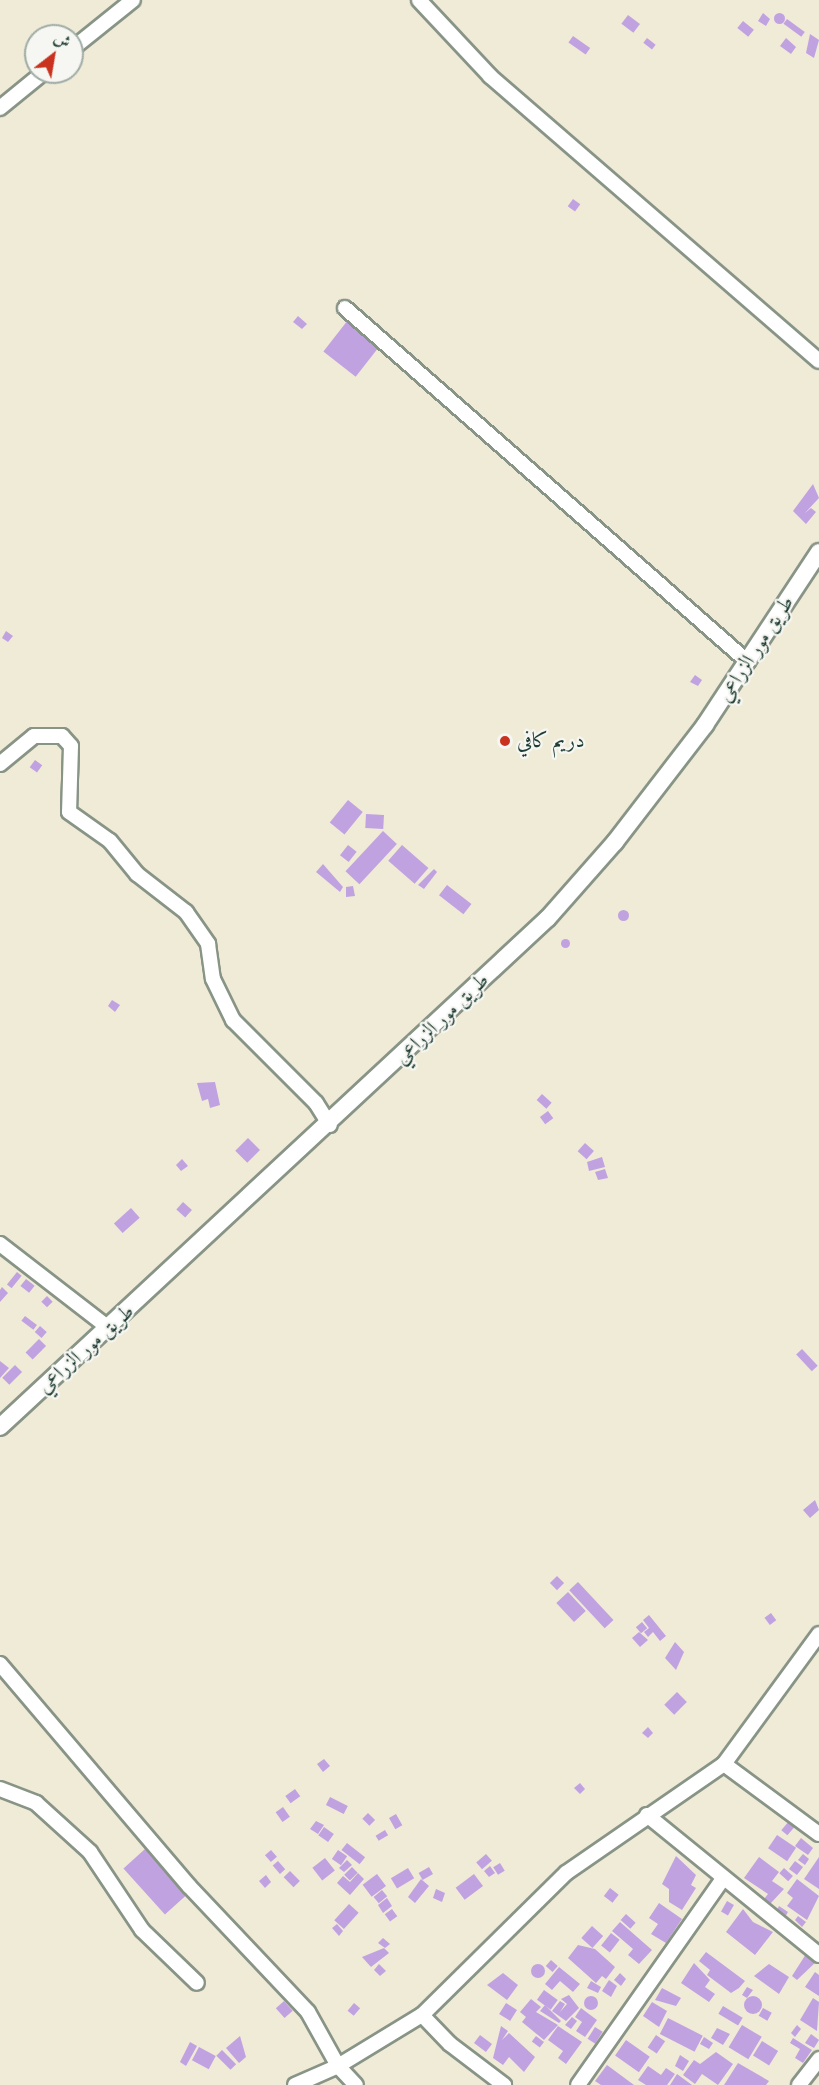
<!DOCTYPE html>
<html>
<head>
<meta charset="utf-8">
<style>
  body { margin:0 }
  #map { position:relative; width:819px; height:2085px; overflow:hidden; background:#f0ebd7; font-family:"Libre Bodoni",Amiri,serif }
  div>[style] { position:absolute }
  .building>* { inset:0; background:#c0a2e1; transform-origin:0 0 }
  .round { border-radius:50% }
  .roads { filter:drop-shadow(2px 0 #889486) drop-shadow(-2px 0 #889486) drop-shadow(0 2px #889486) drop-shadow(0 -2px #889486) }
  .minor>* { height:14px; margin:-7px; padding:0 7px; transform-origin:7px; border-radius:7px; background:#fff }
  .tertiary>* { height:16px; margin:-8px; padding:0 8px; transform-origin:8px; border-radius:8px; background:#fff }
  .dots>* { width:16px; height:16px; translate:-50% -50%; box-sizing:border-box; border:3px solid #f6f6f2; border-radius:50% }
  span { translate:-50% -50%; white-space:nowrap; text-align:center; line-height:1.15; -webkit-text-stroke:4.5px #f6f6f2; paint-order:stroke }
  .street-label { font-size:21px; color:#1f3d34 }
  .poi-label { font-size:21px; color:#1f3d34 }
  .left { translate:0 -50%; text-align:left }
  .north { position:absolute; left:24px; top:24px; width:60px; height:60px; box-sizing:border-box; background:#f6f6f2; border:2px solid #a0aca6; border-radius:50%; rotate:31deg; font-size:16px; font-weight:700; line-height:24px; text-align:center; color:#1f3d34 }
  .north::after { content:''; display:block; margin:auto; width:21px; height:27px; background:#c8321e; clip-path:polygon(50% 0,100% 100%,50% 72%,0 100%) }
</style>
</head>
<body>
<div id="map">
  <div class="building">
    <div class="round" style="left:773.5px;top:12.5px;width:11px;height:11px"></div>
    <div style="clip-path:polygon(763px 13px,770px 19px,766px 26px,758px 21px)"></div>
    <div style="left:628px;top:15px;width:15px;height:11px;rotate:37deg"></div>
    <div style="left:787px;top:19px;width:22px;height:6px;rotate:36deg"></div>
    <div style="left:743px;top:21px;width:14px;height:9px;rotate:39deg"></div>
    <div style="clip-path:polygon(810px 34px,819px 40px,814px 58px,806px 53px)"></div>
    <div style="left:573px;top:36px;width:21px;height:8px;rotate:35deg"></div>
    <div style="left:647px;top:38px;width:11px;height:6px;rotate:38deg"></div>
    <div style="clip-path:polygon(786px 38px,796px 47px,791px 54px,780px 46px)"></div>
    <div style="left:573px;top:199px;width:9px;height:9px;rotate:36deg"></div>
    <div style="clip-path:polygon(298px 316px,307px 324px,302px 329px,293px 322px)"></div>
    <div style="left:348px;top:320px;width:41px;height:40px;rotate:38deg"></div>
    <div style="clip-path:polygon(813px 484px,819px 498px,805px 513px,811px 508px,816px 512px,806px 524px,793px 511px)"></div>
    <div style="clip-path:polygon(6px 631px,13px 636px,8px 642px,2px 638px)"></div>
    <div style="clip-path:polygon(695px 675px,702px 680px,698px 686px,690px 682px)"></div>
    <div style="left:35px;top:760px;width:9px;height:9px;rotate:36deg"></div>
    <div style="left:348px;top:800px;width:19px;height:29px;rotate:39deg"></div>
    <div style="left:366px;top:814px;width:18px;height:14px;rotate:3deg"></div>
    <div style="left:383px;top:831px;width:19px;height:55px;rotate:43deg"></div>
    <div style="left:348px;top:845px;width:11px;height:13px;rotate:38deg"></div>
    <div style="left:402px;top:845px;width:35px;height:21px;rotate:41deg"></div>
    <div style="clip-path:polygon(323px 864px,343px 887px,340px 892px,316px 872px)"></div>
    <div style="clip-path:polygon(434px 869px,437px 872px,424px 889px,418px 885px)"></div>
    <div style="left:447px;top:885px;width:31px;height:13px;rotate:38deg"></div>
    <div style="clip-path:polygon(353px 886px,355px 896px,346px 897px,346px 887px)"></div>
    <div class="round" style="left:617.5px;top:909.5px;width:11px;height:11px"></div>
    <div class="round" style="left:560.5px;top:938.5px;width:9px;height:9px"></div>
    <div style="clip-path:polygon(112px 1000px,120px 1005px,115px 1012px,108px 1006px)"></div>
    <div style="clip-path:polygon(215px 1082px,220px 1105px,210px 1108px,208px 1099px,202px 1101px,197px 1083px)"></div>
    <div style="left:542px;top:1094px;width:13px;height:8px;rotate:42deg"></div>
    <div style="left:548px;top:1111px;width:9px;height:10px;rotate:54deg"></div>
    <div style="left:248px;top:1138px;width:17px;height:18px;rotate:45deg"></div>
    <div style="left:585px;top:1143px;width:12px;height:11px;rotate:42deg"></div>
    <div style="clip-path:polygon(602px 1157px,605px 1167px,589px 1171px,587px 1162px)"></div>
    <div style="clip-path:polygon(182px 1159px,188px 1166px,181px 1171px,176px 1165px)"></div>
    <div style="clip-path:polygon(605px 1169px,608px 1178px,598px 1180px,595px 1172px)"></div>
    <div style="left:183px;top:1202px;width:12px;height:10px;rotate:42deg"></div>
    <div style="left:131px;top:1208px;width:13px;height:23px;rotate:48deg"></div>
    <div style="left:17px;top:1272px;width:6px;height:16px;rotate:39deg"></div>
    <div style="left:26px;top:1279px;width:11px;height:9px;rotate:38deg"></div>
    <div style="clip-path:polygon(2px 1287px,8px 1293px,0 1302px,0 1290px)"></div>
    <div style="left:47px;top:1296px;width:8px;height:8px;rotate:45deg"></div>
    <div style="left:25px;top:1316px;width:15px;height:6px;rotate:37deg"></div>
    <div style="left:40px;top:1326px;width:9px;height:8px;rotate:41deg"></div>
    <div style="left:39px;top:1339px;width:10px;height:19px;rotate:45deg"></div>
    <div style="left:802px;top:1349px;width:23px;height:8px;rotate:47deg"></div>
    <div style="clip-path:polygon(0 1361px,9px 1368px,0 1378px)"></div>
    <div style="left:15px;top:1365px;width:10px;height:18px;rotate:45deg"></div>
    <div style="clip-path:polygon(815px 1500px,819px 1510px,810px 1518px,803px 1510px)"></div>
    <div style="left:557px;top:1576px;width:10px;height:10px;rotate:45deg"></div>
    <div style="left:578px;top:1582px;width:52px;height:12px;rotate:47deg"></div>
    <div style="left:568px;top:1592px;width:26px;height:16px;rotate:47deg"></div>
    <div style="left:771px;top:1613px;width:9px;height:8px;rotate:54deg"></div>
    <div style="clip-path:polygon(649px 1615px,666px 1636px,660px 1641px,653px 1632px,648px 1637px,644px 1632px,649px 1628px,643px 1620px)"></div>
    <div style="left:642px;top:1622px;width:8px;height:8px;rotate:50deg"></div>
    <div style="clip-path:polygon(639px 1632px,648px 1640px,640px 1647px,632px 1638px)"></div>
    <div style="clip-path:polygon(675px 1642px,684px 1652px,676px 1670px,665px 1658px)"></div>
    <div style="left:677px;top:1692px;width:14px;height:18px;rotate:45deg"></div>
    <div style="clip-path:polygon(648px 1727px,653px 1733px,648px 1738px,642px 1733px)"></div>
    <div style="clip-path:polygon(324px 1759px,330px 1766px,323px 1772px,317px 1764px)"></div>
    <div style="clip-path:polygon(580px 1783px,585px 1789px,580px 1794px,574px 1788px)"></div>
    <div style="left:295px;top:1789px;width:9px;height:12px;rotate:54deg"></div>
    <div style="left:330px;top:1797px;width:20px;height:9px;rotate:27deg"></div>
    <div style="left:283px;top:1807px;width:12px;height:9px;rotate:55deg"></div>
    <div style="left:368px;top:1813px;width:10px;height:8px;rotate:45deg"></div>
    <div style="left:396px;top:1814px;width:13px;height:8px;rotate:61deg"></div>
    <div style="clip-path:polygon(316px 1821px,324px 1825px,318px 1834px,310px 1829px)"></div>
    <div style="left:789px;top:1821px;width:8px;height:12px;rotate:40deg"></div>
    <div style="left:324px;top:1827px;width:12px;height:10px;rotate:35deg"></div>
    <div style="left:385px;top:1830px;width:6px;height:11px;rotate:59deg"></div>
    <div style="left:777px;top:1835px;width:23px;height:16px;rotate:34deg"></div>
    <div style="clip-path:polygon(801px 1838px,813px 1848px,808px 1855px,795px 1846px)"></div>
    <div style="left:347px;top:1843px;width:23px;height:9px;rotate:38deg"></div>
    <div style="left:145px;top:1849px;width:62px;height:29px;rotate:48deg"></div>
    <div style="left:271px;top:1850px;width:9px;height:8px;rotate:49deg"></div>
    <div style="left:338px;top:1850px;width:11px;height:11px;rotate:34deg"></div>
    <div style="left:486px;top:1854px;width:9px;height:13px;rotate:49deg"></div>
    <div style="clip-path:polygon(803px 1854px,809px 1859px,805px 1865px,798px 1860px)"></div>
    <div style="clip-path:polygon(676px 1856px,696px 1875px,691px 1885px,696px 1888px,682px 1910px,669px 1902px,669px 1889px,662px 1884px)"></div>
    <div style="clip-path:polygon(759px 1857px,779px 1872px,772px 1881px,784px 1889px,770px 1904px,764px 1899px,768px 1894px,744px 1878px)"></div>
    <div style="clip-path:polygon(819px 1857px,819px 1889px,804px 1879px)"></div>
    <div style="left:325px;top:1858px;width:16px;height:16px;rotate:52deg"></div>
    <div style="clip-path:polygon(347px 1860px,352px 1865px,344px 1872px,339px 1868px)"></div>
    <div style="left:278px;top:1861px;width:11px;height:7px;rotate:49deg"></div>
    <div style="left:795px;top:1861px;width:10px;height:10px;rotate:37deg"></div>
    <div style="left:500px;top:1863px;width:9px;height:8px;rotate:58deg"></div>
    <div style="clip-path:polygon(490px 1866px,495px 1873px,489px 1877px,484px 1871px)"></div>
    <div style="left:352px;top:1867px;width:8px;height:11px;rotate:45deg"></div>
    <div style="left:429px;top:1867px;width:8px;height:12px;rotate:60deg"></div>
    <div style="left:408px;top:1868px;width:12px;height:20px;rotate:59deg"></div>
    <div style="left:784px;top:1868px;width:12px;height:7px;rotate:42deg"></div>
    <div style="left:290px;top:1871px;width:14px;height:9px;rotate:45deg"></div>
    <div style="clip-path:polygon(358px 1873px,364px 1879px,350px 1895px,337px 1883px,343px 1876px,350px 1882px)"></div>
    <div style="left:377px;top:1874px;width:15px;height:18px;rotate:53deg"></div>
    <div style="left:474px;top:1874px;width:15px;height:23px;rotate:53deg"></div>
    <div style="clip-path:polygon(266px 1875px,271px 1882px,265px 1888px,259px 1881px)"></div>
    <div style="clip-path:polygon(421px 1879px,429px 1886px,415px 1903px,408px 1897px)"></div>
    <div style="clip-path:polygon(797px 1879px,819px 1896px,807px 1920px,787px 1906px,793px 1898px,787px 1893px)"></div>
    <div style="left:610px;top:1888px;width:11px;height:10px;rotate:38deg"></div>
    <div style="clip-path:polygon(436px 1889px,445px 1893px,442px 1902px,433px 1898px)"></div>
    <div style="left:382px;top:1890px;width:8px;height:11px;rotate:50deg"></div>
    <div style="clip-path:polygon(387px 1898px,392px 1906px,383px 1913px,378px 1905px)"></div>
    <div style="left:727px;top:1901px;width:8px;height:12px;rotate:30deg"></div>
    <div style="clip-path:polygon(659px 1903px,682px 1919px,666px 1943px,651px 1934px,658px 1924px,649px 1918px)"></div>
    <div style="left:349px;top:1904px;width:13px;height:22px;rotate:42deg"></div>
    <div style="clip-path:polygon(779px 1906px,788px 1912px,785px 1917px,776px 1912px)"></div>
    <div style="left:392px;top:1909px;width:9px;height:9px;rotate:54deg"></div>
    <div style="clip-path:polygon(743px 1909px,753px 1922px,773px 1932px,755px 1955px,726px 1932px)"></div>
    <div style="left:626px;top:1914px;width:13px;height:8px;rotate:42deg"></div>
    <div style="clip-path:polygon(798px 1916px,806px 1922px,802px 1927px,795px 1920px)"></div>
    <div style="clip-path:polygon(620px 1922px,652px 1950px,639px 1964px,628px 1955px,633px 1949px,612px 1931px)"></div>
    <div style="clip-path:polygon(337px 1924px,343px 1931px,339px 1936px,332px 1928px)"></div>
    <div style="left:592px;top:1926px;width:15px;height:16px;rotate:42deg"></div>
    <div style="left:611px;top:1933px;width:11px;height:16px;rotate:38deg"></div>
    <div style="clip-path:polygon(383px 1938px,390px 1944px,385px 1948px,378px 1943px)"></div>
    <div style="clip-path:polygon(578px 1945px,595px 1949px,615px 1967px,606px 1979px,602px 1976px,596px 1983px,568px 1958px)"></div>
    <div style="clip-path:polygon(384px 1948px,389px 1953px,371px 1967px,362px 1957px)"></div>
    <div style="clip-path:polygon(706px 1952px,745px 1981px,739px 1988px,731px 1993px,707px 1975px,710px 1970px,699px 1961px)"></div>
    <div style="clip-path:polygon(806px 1954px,817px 1961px,797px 1980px,792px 1976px)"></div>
    <div style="left:551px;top:1960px;width:9px;height:8px;rotate:41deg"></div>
    <div style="clip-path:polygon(694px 1963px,710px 1980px,705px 1987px,715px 1994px,709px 2002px,681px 1983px)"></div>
    <div class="round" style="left:531px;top:1964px;width:14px;height:14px"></div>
    <div style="clip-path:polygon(379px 1964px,386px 1971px,380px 1976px,374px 1970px)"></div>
    <div style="clip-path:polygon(769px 1964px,789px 1977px,779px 1994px,754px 1976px)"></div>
    <div style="clip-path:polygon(559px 1967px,580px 1984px,573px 1992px,560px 1981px,552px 1990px,545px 1984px)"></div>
    <div style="clip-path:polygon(815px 1972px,819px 1975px,819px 1996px,805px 1987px)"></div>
    <div style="clip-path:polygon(503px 1973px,518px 1985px,507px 2000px,487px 1985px)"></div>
    <div style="clip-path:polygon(620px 1973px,626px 1979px,621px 1986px,614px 1980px)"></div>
    <div style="clip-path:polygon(609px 1980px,617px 1986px,611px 1997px,602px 1991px)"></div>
    <div style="clip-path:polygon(591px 1981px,601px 1987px,598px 1993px,587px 1988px)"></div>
    <div style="clip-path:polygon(747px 1987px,753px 1990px,747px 1998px,742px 1995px)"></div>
    <div style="clip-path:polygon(662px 1988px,681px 1998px,676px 2006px,655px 2000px)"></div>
    <div style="left:544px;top:1990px;width:17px;height:12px;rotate:36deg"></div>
    <div style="clip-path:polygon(569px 1995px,579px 2008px,566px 2021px,552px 2011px,560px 2001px,565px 2004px,560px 2012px,567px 2004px,561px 1999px)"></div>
    <div class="round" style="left:584px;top:1996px;width:14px;height:14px"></div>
    <div class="round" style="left:744px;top:1996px;width:18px;height:18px"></div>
    <div style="clip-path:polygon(813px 1998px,819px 2002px,817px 2031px,800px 2020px)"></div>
    <div style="clip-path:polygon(531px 1999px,541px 2007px,536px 2012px,558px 2025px,544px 2040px,522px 2022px,526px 2017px,520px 2012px)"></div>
    <div style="left:284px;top:2001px;width:13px;height:11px;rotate:48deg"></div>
    <div style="clip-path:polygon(652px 2002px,667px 2011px,659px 2027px,643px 2016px)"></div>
    <div style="left:354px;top:2003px;width:8px;height:10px;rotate:40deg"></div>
    <div style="left:506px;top:2003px;width:13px;height:13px;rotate:32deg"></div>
    <div style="clip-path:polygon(545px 2005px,561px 2021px,559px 2023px,540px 2011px)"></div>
    <div style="left:723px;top:2006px;width:23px;height:9px;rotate:31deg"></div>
    <div style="clip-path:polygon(581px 2008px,597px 2020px,585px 2037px,576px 2031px,582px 2022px,575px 2017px)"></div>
    <div style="left:763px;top:2008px;width:10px;height:9px;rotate:29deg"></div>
    <div style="clip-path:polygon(572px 2017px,577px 2021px,571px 2029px,565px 2025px)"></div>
    <div style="left:668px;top:2018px;width:39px;height:18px;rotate:27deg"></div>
    <div style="left:742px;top:2025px;width:23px;height:26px;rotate:31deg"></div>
    <div style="clip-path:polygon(797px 2025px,801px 2029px,795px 2037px,791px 2033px)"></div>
    <div style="clip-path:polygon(501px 2026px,508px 2031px,502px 2040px,509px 2033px,535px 2057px,524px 2072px,509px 2057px,503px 2065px,493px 2058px)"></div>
    <div style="clip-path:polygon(558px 2026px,582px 2042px,566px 2064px,558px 2058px,563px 2051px,548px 2040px)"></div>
    <div style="left:595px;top:2027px;width:9px;height:14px;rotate:32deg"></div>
    <div style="clip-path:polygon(717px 2028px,730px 2034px,723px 2045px,711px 2038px)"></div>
    <div style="clip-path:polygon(811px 2034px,819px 2040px,814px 2048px,805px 2043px)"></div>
    <div style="left:480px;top:2035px;width:15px;height:10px;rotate:37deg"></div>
    <div style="left:656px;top:2035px;width:11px;height:15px;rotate:34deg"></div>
    <div style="clip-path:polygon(240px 2036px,246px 2057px,239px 2063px,226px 2048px)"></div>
    <div style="left:536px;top:2036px;width:10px;height:7px;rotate:37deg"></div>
    <div style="clip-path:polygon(704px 2037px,713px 2043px,709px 2049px,700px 2044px)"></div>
    <div style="clip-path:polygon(793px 2038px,812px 2050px,803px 2063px,795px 2058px,800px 2049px,790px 2043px)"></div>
    <div style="left:626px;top:2040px;width:29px;height:19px;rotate:35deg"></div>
    <div style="left:762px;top:2041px;width:19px;height:17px;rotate:32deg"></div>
    <div style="clip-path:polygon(190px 2042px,197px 2046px,186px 2066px,180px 2062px)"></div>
    <div style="left:199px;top:2047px;width:19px;height:15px;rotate:28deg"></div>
    <div style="left:222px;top:2050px;width:20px;height:8px;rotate:45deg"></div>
    <div style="clip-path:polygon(716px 2052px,733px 2064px,718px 2085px,702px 2074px,695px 2084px,683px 2075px,694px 2060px,700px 2064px)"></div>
    <div style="clip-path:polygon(680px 2055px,689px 2061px,683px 2071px,675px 2066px)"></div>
    <div style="clip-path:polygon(738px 2063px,769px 2081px,766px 2085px,724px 2085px)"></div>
    <div style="clip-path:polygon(607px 2065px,634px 2085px,601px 2085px,595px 2081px)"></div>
    <div style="clip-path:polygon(648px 2066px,661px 2075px,666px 2068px,675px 2074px,667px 2085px,646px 2085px,638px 2080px)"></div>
    <div style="clip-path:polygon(677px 2074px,692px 2085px,670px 2085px)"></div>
  </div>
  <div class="roads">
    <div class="minor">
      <div style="left:419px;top:0;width:104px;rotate:46.9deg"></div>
      <div style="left:490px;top:76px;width:435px;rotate:40.9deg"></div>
      <div style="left:72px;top:49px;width:78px;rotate:-38.8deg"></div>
      <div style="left:0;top:108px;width:57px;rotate:-39.3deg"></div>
      <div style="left:345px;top:308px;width:536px;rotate:41.3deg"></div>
      <div style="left:0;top:764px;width:44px;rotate:-39.5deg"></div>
      <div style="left:34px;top:736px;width:28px"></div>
      <div style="left:62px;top:736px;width:13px;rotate:48deg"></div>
      <div style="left:71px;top:746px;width:66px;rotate:91.7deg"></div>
      <div style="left:69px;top:812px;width:50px;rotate:35.3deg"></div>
      <div style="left:110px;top:841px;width:43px;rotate:50.7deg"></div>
      <div style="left:137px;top:874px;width:62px;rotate:37.8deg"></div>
      <div style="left:186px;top:912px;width:39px;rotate:55deg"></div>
      <div style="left:208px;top:944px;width:35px;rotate:82deg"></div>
      <div style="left:213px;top:979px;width:46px;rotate:64deg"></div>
      <div style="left:233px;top:1020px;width:117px;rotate:45deg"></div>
      <div style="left:316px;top:1103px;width:26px;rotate:58deg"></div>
      <div style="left:0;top:1244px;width:139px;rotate:37.7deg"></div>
      <div style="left:0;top:1664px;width:292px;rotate:49.6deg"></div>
      <div style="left:189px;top:1886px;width:173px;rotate:46.6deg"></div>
      <div style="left:308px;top:2012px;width:62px;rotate:60.9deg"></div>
      <div style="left:338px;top:2066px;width:26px;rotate:47deg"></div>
      <div style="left:724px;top:1764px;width:118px;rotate:36.4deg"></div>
      <div style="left:0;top:1789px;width:39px;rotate:21deg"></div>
      <div style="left:36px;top:1803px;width:73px;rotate:42.2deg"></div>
      <div style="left:90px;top:1852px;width:94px;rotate:56.3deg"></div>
      <div style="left:142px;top:1930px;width:76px;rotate:43.9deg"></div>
      <div style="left:647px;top:1815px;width:222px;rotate:39.1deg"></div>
      <div style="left:422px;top:2015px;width:40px;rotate:46deg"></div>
      <div style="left:450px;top:2044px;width:68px;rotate:37.2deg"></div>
      <div style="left:295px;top:2085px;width:47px;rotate:-23.8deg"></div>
      <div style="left:338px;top:2066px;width:98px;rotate:-31.3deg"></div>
      <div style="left:422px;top:2015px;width:202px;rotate:-44.6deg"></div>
      <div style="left:566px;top:1873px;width:192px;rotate:-34.6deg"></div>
      <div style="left:724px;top:1764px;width:161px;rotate:-53.8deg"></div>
      <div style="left:578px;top:2085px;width:252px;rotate:-54.9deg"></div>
      <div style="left:799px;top:2085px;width:33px;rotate:-52deg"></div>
    </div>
    <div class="tertiary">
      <div style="left:0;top:1427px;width:748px;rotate:-42.89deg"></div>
      <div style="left:548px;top:918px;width:101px;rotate:-48.6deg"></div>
      <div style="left:615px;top:842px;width:148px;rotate:-52.4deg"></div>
      <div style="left:705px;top:725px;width:207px;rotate:-56.6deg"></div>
    </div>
  </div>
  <div class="dots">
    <div style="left:505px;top:741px;background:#c8321e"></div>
  </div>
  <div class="street-label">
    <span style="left:756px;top:649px;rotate:-57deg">طريق مور الزراعي</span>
    <span style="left:442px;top:1019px;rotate:-44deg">طريق مور الزراعي</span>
    <span style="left:86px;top:1349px;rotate:-42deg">طريق مور الزراعي</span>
  </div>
  <div class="poi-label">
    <span class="left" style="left:517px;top:741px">دريم كافي</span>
  </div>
  <div class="north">ش</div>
</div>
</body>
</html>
